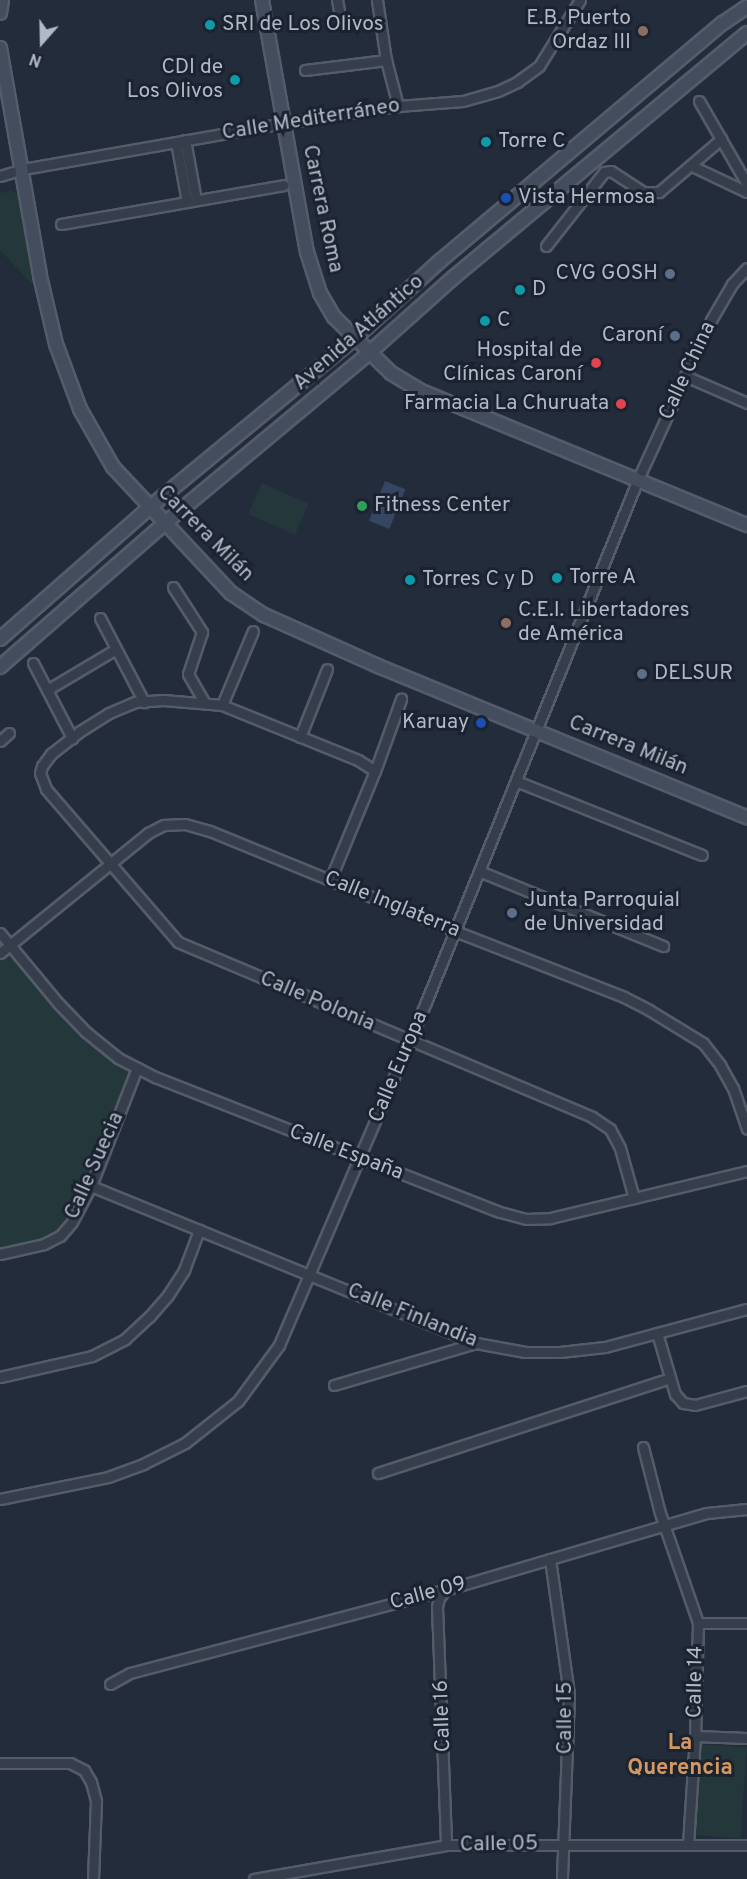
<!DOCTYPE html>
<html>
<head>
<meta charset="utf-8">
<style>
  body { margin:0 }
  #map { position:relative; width:747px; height:1879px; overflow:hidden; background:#232c3b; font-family:Overpass,sans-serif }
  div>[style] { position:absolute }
  .green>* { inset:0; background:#24383c; transform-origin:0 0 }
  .water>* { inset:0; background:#364662; transform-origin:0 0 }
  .roads { filter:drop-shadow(2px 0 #545c69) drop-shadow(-2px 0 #545c69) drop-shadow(0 2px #545c69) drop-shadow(0 -2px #545c69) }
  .street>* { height:9px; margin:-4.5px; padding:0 4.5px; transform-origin:4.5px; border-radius:4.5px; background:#363e4b }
  .secondary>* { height:12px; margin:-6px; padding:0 6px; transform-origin:6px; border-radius:6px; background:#444d5e }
  .dots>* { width:16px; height:16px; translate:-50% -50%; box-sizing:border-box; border:3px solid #1c2330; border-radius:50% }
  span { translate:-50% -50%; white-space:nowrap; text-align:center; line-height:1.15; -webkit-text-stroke:6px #1c2330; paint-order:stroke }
  .poi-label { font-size:21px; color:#b1b9c7 }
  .right { translate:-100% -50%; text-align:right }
  .left { translate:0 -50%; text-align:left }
  .street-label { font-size:21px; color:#b1b9c7 }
  .neighbourhood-label { font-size:22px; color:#d39861; font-weight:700 }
  .north { position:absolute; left:12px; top:12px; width:60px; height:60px; -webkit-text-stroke:4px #1c2330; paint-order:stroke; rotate:200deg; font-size:16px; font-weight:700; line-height:24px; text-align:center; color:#b1b9c7 }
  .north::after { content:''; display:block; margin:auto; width:21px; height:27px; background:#b1b9c7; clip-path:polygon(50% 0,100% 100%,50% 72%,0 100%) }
</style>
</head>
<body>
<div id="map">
  <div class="green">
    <div style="clip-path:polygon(11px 191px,22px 196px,41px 282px,31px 283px,0 250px,0 193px)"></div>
    <div style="left:262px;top:483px;width:51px;height:34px;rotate:24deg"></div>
    <div style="clip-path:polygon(9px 945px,86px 1032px,137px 1068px,91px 1186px,60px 1236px,0 1254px,0 953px)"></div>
    <div style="left:698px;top:1744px;width:49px;height:91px;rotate:4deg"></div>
  </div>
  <div class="water">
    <div style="left:385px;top:481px;width:22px;height:43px;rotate:22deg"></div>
  </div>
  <div class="roads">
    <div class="street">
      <div style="left:337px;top:0;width:21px;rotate:79deg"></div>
      <div style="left:377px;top:0;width:61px;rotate:81.5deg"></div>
      <div style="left:386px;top:60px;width:48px;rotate:75.4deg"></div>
      <div style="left:305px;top:70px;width:82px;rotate:-7deg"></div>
      <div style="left:699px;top:101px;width:96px;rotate:60deg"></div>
      <div style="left:185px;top:140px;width:61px;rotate:79.6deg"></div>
      <div style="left:176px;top:142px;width:61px;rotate:79.6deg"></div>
      <div style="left:692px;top:166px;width:61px;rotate:25.3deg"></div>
      <div style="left:0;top:176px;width:24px;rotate:-17deg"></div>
      <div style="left:23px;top:169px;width:266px;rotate:-10deg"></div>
      <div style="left:285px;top:123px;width:114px;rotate:-8.6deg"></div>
      <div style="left:398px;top:106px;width:65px;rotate:-4.4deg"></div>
      <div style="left:463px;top:101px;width:36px;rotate:-16deg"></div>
      <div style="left:498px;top:91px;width:21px;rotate:-25deg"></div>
      <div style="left:517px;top:82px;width:27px;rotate:-36deg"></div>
      <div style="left:539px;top:66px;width:78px;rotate:-58.2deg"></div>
      <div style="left:61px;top:224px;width:226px;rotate:-9.9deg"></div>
      <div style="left:546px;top:246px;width:94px;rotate:-51.9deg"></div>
      <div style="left:604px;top:172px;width:7px;rotate:-8deg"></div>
      <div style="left:611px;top:171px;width:38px;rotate:33deg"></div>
      <div style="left:643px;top:192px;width:16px"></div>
      <div style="left:659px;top:192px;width:82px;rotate:-40.5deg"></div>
      <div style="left:685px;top:376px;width:68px;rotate:23.5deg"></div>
      <div style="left:173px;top:587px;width:54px;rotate:57.2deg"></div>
      <div style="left:202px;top:632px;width:44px;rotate:108.4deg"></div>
      <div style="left:188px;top:674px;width:34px;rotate:60deg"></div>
      <div style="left:100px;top:618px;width:95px;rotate:62.4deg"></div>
      <div style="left:33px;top:663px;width:85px;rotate:62.5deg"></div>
      <div style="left:47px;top:690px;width:80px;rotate:-30.7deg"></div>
      <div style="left:222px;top:705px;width:80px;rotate:-67.3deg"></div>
      <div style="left:300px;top:737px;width:73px;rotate:-68.3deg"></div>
      <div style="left:0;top:741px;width:12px;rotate:-42deg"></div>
      <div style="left:375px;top:771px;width:77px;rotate:-70.1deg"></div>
      <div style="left:516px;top:781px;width:200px;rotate:21.7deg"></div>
      <div style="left:479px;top:871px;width:199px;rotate:22.2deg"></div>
      <div style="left:330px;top:880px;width:118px;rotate:-67.6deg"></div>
      <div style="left:375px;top:771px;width:20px;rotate:-147deg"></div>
      <div style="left:358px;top:760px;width:147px;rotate:-158deg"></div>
      <div style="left:222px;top:705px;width:59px;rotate:-175.2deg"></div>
      <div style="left:163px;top:700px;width:28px;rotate:176deg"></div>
      <div style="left:135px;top:702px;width:28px;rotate:157deg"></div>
      <div style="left:109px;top:713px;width:36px;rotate:148deg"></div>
      <div style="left:79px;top:732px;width:36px;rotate:142deg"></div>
      <div style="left:51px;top:754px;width:15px;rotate:127deg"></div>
      <div style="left:42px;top:766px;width:7px;rotate:106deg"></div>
      <div style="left:40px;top:773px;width:17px;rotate:69deg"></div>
      <div style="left:46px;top:789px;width:202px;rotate:49.2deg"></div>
      <div style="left:178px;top:942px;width:449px;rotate:22.9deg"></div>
      <div style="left:592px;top:1117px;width:22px;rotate:34deg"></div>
      <div style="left:610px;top:1129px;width:21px;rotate:62deg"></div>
      <div style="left:620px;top:1148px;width:52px;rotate:74.4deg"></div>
      <div style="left:0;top:933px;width:92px;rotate:50.3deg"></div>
      <div style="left:59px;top:1004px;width:39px;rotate:46deg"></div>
      <div style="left:86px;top:1032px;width:41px;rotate:39.1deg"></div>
      <div style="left:118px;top:1058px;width:42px;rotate:27.2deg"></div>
      <div style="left:155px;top:1077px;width:370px;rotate:21.4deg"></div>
      <div style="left:500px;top:1212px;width:27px;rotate:15deg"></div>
      <div style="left:526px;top:1219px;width:24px;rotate:-2deg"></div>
      <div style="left:550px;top:1218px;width:203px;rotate:-13.4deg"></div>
      <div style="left:0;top:953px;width:191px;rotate:-39deg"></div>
      <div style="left:148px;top:833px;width:18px;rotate:-27deg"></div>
      <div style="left:164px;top:825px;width:21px;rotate:-3deg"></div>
      <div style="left:185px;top:824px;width:26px;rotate:16deg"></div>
      <div style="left:210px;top:831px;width:265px;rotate:22.2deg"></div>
      <div style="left:455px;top:931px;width:181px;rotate:21.3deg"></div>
      <div style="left:624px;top:997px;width:28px;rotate:27deg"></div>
      <div style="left:649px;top:1010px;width:63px;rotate:31.4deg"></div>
      <div style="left:703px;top:1043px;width:28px;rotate:52deg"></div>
      <div style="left:720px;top:1065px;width:26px;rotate:61deg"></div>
      <div style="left:733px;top:1088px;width:43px;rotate:71.1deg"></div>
      <div style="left:91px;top:1186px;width:416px;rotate:22.2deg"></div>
      <div style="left:476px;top:1343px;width:50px;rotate:10.4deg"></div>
      <div style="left:525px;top:1352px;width:35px"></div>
      <div style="left:560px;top:1352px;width:45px;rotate:-6.3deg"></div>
      <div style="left:605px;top:1347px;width:147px;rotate:-15deg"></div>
      <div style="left:0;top:1254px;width:45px;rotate:-12.8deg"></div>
      <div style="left:44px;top:1244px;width:18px;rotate:-27deg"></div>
      <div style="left:60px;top:1236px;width:18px;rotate:-49deg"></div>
      <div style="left:72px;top:1222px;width:41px;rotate:-62.2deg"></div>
      <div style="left:91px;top:1186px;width:127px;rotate:-68.7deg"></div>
      <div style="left:657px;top:1333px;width:64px;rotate:73.6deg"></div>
      <div style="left:675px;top:1394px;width:12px;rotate:48deg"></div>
      <div style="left:683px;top:1403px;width:12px;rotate:9deg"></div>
      <div style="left:695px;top:1405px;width:54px;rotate:-15.1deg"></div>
      <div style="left:0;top:1377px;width:94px;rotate:-12.9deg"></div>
      <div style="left:92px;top:1356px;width:37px;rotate:-27deg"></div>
      <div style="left:125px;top:1339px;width:33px;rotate:-43deg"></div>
      <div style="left:149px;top:1317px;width:29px;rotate:-49deg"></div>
      <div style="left:168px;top:1295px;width:30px;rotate:-57deg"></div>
      <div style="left:184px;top:1270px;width:43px;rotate:-69.4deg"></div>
      <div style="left:334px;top:1385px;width:148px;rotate:-16.5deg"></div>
      <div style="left:643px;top:1447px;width:68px;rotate:75.6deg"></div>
      <div style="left:660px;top:1513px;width:116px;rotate:70.9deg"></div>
      <div style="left:698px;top:1623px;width:113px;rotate:91.5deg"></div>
      <div style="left:695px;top:1736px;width:109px;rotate:93.7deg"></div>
      <div style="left:378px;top:1473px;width:307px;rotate:-18deg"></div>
      <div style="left:0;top:1499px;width:110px;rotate:-11.5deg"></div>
      <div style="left:108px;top:1477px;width:37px;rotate:-20deg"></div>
      <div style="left:143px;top:1464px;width:47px;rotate:-26.6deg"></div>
      <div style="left:185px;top:1443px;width:68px;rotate:-38.4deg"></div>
      <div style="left:238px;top:1401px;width:69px;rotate:-53.8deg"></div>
      <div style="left:279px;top:1345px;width:373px;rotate:-66.8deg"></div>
      <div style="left:426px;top:1002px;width:564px;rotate:-67.93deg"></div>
      <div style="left:638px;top:479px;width:175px;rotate:-65.3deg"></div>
      <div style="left:711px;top:320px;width:42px;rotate:-59.7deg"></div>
      <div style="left:732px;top:284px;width:22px;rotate:-47deg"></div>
      <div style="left:550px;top:1559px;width:137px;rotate:82deg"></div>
      <div style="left:569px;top:1695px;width:184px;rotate:92.2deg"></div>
      <div style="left:445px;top:1590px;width:10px;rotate:127deg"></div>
      <div style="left:439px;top:1598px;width:9px;rotate:103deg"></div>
      <div style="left:437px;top:1607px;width:238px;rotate:87.8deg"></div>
      <div style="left:698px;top:1623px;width:49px"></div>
      <div style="left:110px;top:1684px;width:23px;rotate:-29deg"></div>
      <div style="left:130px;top:1673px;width:326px;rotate:-14.8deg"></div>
      <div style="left:445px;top:1590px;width:273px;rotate:-16.4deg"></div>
      <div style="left:707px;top:1513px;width:40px;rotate:-5.7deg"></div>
      <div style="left:695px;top:1736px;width:52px;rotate:2.2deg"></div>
      <div style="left:0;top:1763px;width:70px"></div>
      <div style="left:70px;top:1763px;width:16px;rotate:27deg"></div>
      <div style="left:84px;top:1770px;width:14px;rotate:60deg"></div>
      <div style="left:91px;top:1782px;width:20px;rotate:75deg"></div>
      <div style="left:96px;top:1801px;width:78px;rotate:92.2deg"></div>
      <div style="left:254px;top:1879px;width:195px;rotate:-10deg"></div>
      <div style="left:446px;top:1845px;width:301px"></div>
    </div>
    <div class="secondary">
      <div style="left:262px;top:0;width:256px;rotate:79.9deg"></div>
      <div style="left:307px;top:252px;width:43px;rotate:72.4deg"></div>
      <div style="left:320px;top:293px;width:28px;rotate:60deg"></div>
      <div style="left:334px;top:317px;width:80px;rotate:44.5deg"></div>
      <div style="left:391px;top:373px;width:33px;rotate:31deg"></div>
      <div style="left:419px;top:390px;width:355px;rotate:22.4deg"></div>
      <div style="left:0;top:13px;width:13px;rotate:-81deg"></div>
      <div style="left:0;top:48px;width:231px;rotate:80deg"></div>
      <div style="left:40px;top:276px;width:70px;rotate:76.8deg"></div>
      <div style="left:56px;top:344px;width:69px;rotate:69.7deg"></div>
      <div style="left:80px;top:409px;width:67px;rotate:60.4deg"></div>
      <div style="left:113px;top:467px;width:173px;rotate:46.9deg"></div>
      <div style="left:231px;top:593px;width:40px;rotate:34deg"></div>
      <div style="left:264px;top:615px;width:125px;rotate:24.1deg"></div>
      <div style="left:378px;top:666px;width:399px;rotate:22.3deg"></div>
      <div style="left:0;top:639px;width:200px;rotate:-41.3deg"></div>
      <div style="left:150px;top:507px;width:266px;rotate:-39.5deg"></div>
      <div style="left:355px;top:338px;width:115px;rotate:-42.2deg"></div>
      <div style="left:440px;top:261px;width:370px;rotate:-40.1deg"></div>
      <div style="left:723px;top:23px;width:29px;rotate:-34deg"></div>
      <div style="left:0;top:667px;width:218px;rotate:-41.1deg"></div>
      <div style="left:164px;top:524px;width:267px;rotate:-39.8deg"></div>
      <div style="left:369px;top:353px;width:114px;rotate:-41.8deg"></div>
      <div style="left:454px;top:277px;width:381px;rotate:-39.8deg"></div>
    </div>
  </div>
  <div class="dots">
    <div style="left:210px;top:25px;background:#0f9aa8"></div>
    <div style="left:643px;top:31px;background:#8d6e63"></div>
    <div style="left:235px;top:80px;background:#0f9aa8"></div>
    <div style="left:486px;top:142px;background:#0f9aa8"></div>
    <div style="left:506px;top:198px;background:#1a4fb4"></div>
    <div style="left:670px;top:274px;background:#5c6f8a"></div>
    <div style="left:520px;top:290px;background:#0f9aa8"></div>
    <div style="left:485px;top:321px;background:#0f9aa8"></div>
    <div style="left:675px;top:336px;background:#5c6f8a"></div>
    <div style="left:596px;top:363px;background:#e0444e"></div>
    <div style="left:621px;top:404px;background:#e0444e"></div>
    <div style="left:362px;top:506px;background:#2e9e5b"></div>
    <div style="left:557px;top:578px;background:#0f9aa8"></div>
    <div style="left:410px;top:580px;background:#0f9aa8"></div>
    <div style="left:506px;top:623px;background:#8d6e63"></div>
    <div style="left:642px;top:674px;background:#5c6f8a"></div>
    <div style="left:481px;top:723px;background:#1a4fb4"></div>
    <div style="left:512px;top:913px;background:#5c6f8a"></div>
  </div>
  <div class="poi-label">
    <span class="right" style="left:631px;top:31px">E.B. Puerto<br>Ordaz III</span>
    <span class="left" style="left:222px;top:25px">SRI de Los Olivos</span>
    <span class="right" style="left:223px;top:80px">CDI de<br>Los Olivos</span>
    <span class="left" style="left:498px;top:142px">Torre C</span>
    <span class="left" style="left:518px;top:198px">Vista Hermosa</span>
    <span class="right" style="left:658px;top:274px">CVG GOSH</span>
    <span class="left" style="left:532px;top:290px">D</span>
    <span class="left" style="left:497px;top:321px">C</span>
    <span class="right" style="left:663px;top:336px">Caroní</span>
    <span class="right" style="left:582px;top:363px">Hospital de<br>Clínicas Caroní</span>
    <span class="right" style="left:609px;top:404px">Farmacia La Churuata</span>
    <span class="left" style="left:374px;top:506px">Fitness Center</span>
    <span class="left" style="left:569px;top:578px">Torre A</span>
    <span class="left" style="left:422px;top:580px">Torres C y D</span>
    <span class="left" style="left:518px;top:623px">C.E.I. Libertadores<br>de América</span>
    <span class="left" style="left:654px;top:674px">DELSUR</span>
    <span class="right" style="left:469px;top:723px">Karuay</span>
    <span class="left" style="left:524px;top:913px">Junta Parroquial<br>de Universidad</span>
  </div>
  <div class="street-label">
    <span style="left:311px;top:120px;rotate:-9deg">Calle Mediterráneo</span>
    <span style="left:322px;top:209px;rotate:78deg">Carrera Roma</span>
    <span style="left:359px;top:333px;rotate:-41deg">Avenida Atlántico</span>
    <span style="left:688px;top:371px;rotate:-65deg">Calle China</span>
    <span style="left:205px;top:534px;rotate:45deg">Carrera Milán</span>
    <span style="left:628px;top:746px;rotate:22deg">Carrera Milán</span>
    <span style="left:392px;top:905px;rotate:22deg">Calle Inglaterra</span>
    <span style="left:317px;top:1002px;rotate:23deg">Calle Polonia</span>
    <span style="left:399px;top:1067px;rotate:-67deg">Calle Europa</span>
    <span style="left:346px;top:1153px;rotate:21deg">Calle España</span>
    <span style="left:95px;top:1166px;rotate:-66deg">Calle Suecia</span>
    <span style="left:412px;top:1316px;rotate:22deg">Calle Finlandia</span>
    <span style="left:428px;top:1594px;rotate:-15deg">Calle 09</span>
    <span style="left:696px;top:1682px;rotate:-89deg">Calle 14</span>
    <span style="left:443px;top:1716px;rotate:-92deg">Calle 16</span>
    <span style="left:566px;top:1718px;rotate:-90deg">Calle 15</span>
    <span style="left:499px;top:1845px;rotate:-1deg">Calle 05</span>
  </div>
  <div class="neighbourhood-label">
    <span style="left:680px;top:1756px">La<br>Querencia</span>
  </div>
  <div class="north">N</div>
</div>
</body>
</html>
